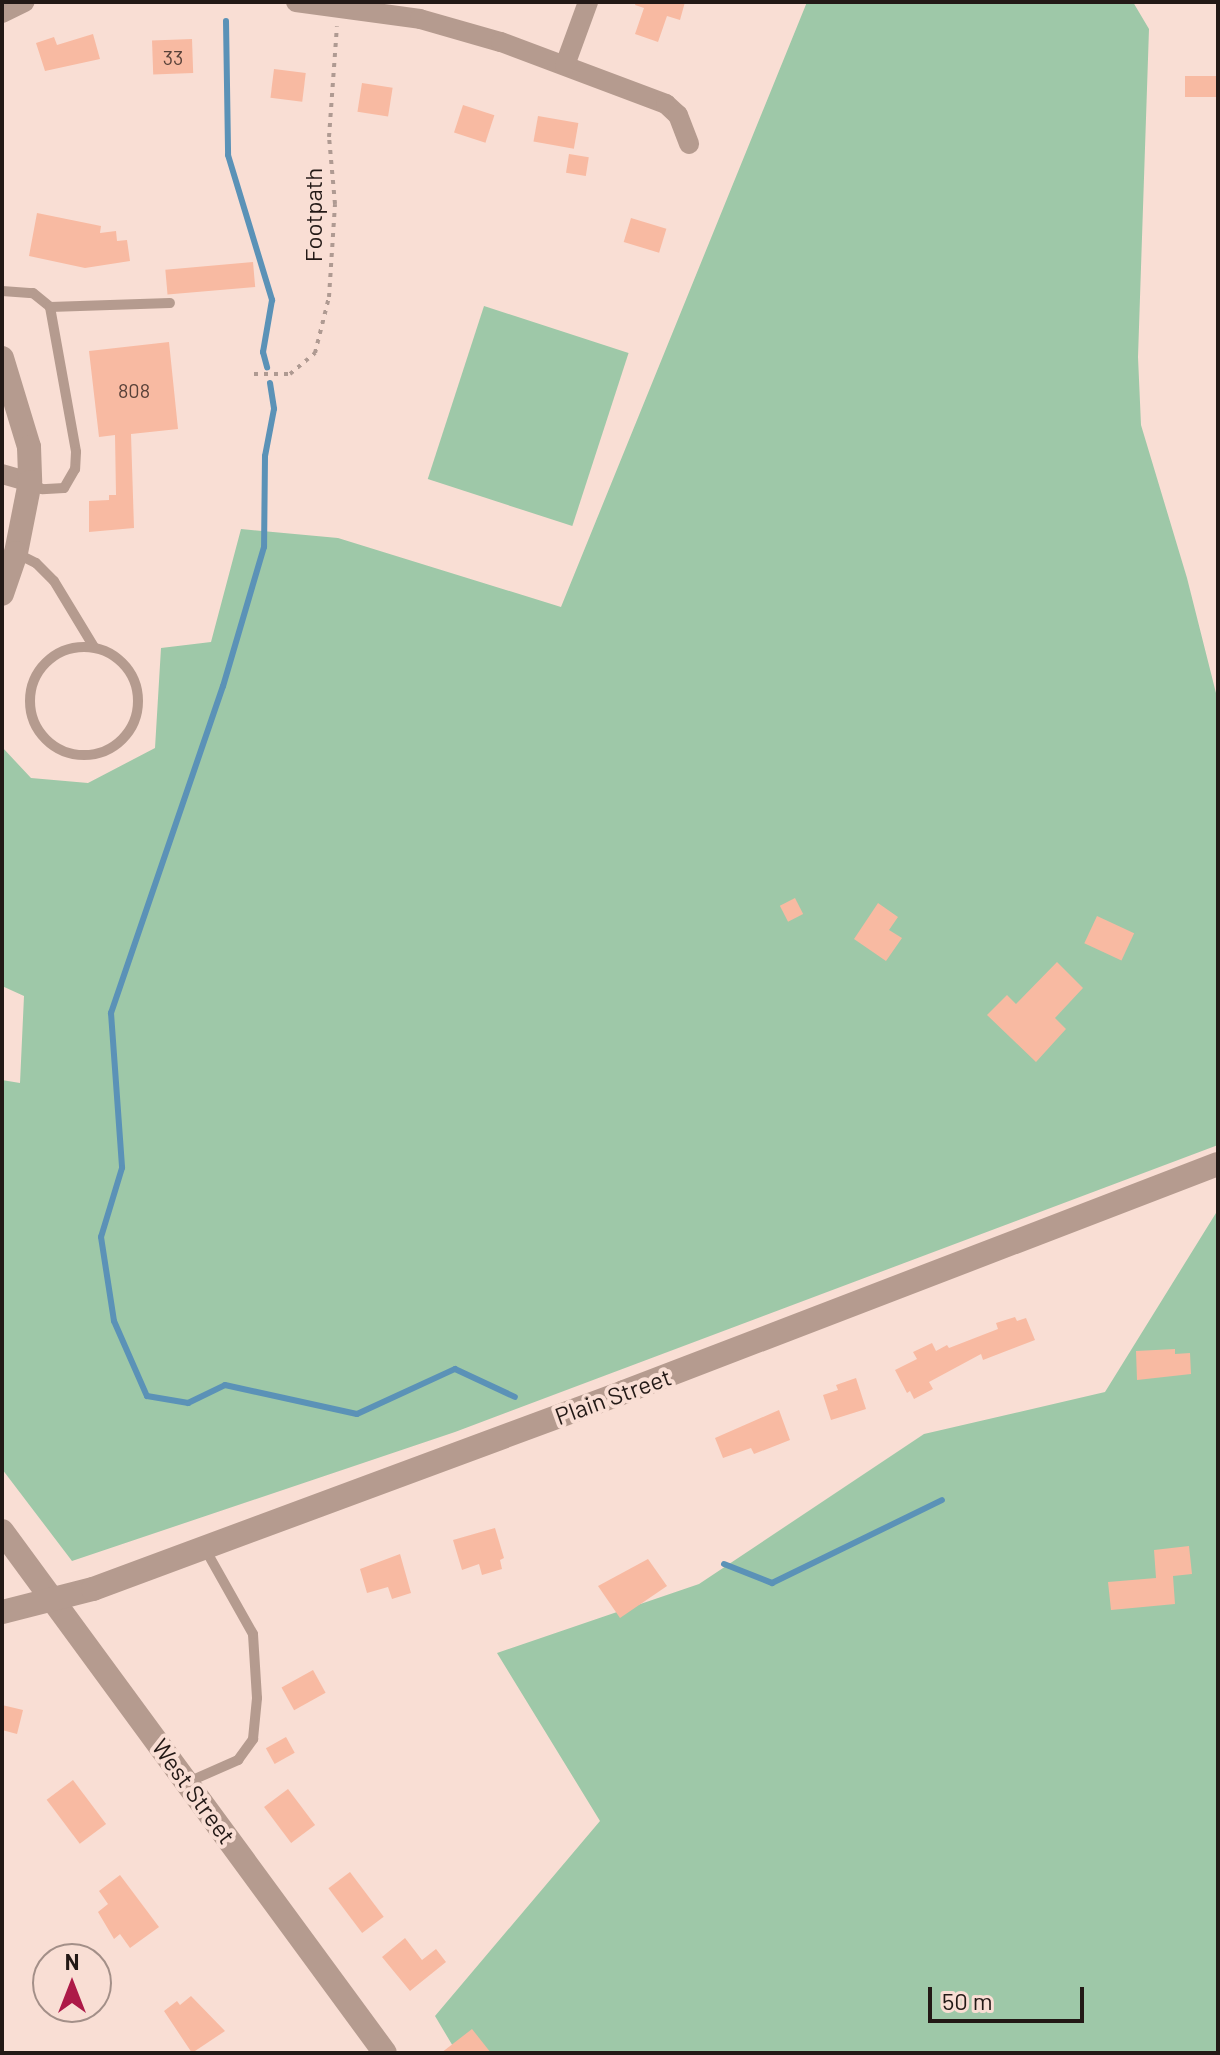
<!DOCTYPE html>
<html>
<head>
<meta charset="utf-8">
<style>
  body { margin:0 }
  #map { position:relative; width:1220px; height:2055px; overflow:hidden; background:#f9ded4; font-family:Barlow,sans-serif }
  div>[style] { position:absolute }
  .green>* { inset:0; background:#9ec8a8; transform-origin:0 0 }
  .stream>* { height:6px; margin:-3px; padding:0 3px; transform-origin:3px; border-radius:3px; background:#5b92b7 }
  .building>* { inset:0; background:#f8baa2; transform-origin:0 0 }
  .path>* { height:4px; margin-top:-2px; transform-origin:0; background:repeating-linear-gradient(90deg,#af9a92 0 4px,transparent 0 10px) }
  .service>* { height:10px; margin:-5px; padding:0 5px; transform-origin:5px; border-radius:5px; background:#b59b8f }
  .service>.ring { margin:-5px; padding:0; box-sizing:content-box; background:none; border:10px solid #b59b8f; border-radius:50% }
  .minor>* { height:20px; margin:-10px; padding:0 10px; transform-origin:10px; border-radius:10px; background:#b59b8f }
  .tertiary>* { height:24px; margin:-12px; padding:0 12px; transform-origin:12px; border-radius:12px; background:#b59b8f }
  span { translate:-50% -50%; white-space:nowrap; text-align:center; line-height:1.15; -webkit-text-stroke:8px #f9ded4; paint-order:stroke }
  .number-label { font-size:20px; color:#584139 }
  .number-label span { -webkit-text-stroke-width:0 }
  .street-label { font-size:24px; color:#231916 }
  .frame { position:absolute; inset:0; border:4px solid #231916; pointer-events:none }
  .north { position:absolute; left:32px; top:1943px; width:80px; height:80px; box-sizing:border-box; background:#f9ded4; border:2px solid #a38f88; border-radius:50%; rotate:0deg; font-size:22px; font-weight:700; line-height:32px; text-align:center; color:#231916 }
  .north::after { content:''; display:block; margin:auto; width:28px; height:36px; background:#ad1a48; clip-path:polygon(50% 0,100% 100%,50% 72%,0 100%) }
  .scale { position:absolute; left:928px; top:1987px; width:156px; height:36px; box-sizing:border-box; border:4px solid #231916; border-top:0; padding-left:10px; font-size:24px; line-height:28px; white-space:nowrap; color:#231916; -webkit-text-stroke:6px #f9ded4; paint-order:stroke }
</style>
</head>
<body>
<div id="map">
  <div class="green">
    <div style="clip-path:polygon(807px 2px,1133px 2px,1149px 29px,1138px 357px,1141px 425px,1187px 578px,1218px 701px,1218px 1145px,455px 1432px,72px 1561px,2px 1469px,2px 1080px,20px 1083px,24px 996px,2px 986px,2px 747px,31px 778px,88px 783px,155px 748px,161px 648px,211px 642px,241px 529px,338px 538px,561px 607px)"></div>
    <div style="left:484px;top:306px;width:152px;height:182px;rotate:18deg"></div>
    <div style="clip-path:polygon(1216px 1213px,1218px 2053px,457px 2053px,435px 2016px,600px 1821px,497px 1653px,699px 1584px,924px 1434px,1105px 1392px)"></div>
  </div>
  <div class="stream">
    <div style="left:226px;top:21px;width:134px;rotate:89.1deg"></div>
    <div style="left:228px;top:155px;width:152px;rotate:73.1deg"></div>
    <div style="left:272px;top:300px;width:53px;rotate:99.8deg"></div>
    <div style="left:263px;top:352px;width:16px;rotate:75deg"></div>
    <div style="left:270px;top:383px;width:26px;rotate:81deg"></div>
    <div style="left:274px;top:409px;width:48px;rotate:100.8deg"></div>
    <div style="left:265px;top:456px;width:91px;rotate:90.6deg"></div>
    <div style="left:264px;top:547px;width:145px;rotate:106.4deg"></div>
    <div style="left:223px;top:686px;width:346px;rotate:108.9deg"></div>
    <div style="left:111px;top:1013px;width:155px;rotate:85.9deg"></div>
    <div style="left:122px;top:1168px;width:72px;rotate:106.9deg"></div>
    <div style="left:101px;top:1237px;width:85px;rotate:81.2deg"></div>
    <div style="left:114px;top:1321px;width:82px;rotate:66.3deg"></div>
    <div style="left:147px;top:1396px;width:42px;rotate:9.7deg"></div>
    <div style="left:188px;top:1403px;width:41px;rotate:-25.9deg"></div>
    <div style="left:225px;top:1385px;width:135px;rotate:12.4deg"></div>
    <div style="left:357px;top:1414px;width:108px;rotate:-24.7deg"></div>
    <div style="left:455px;top:1369px;width:66px;rotate:25deg"></div>
    <div style="left:724px;top:1564px;width:52px;rotate:21.6deg"></div>
    <div style="left:772px;top:1583px;width:189px;rotate:-26deg"></div>
  </div>
  <div class="building">
    <div style="clip-path:polygon(636px 2px,685px 2px,680px 20px,667px 16px,658px 42px,635px 34px,644px 8px,635px 5px)"></div>
    <div style="clip-path:polygon(93px 34px,100px 59px,45px 71px,36px 43px,54px 37px,57px 45px)"></div>
    <div style="left:192px;top:39px;width:34px;height:40px;rotate:88deg"></div>
    <div style="left:274px;top:69px;width:32px;height:29px;rotate:7deg"></div>
    <div style="left:1218px;top:76px;width:21px;height:33px;rotate:90deg"></div>
    <div style="left:362px;top:83px;width:31px;height:29px;rotate:9deg"></div>
    <div style="left:463px;top:105px;width:33px;height:29px;rotate:18deg"></div>
    <div style="left:538px;top:116px;width:41px;height:26px;rotate:10deg"></div>
    <div style="left:569px;top:154px;width:20px;height:19px;rotate:9deg"></div>
    <div style="clip-path:polygon(37px 213px,101px 226px,100px 233px,116px 231px,117px 241px,127px 240px,130px 261px,85px 268px,29px 256px)"></div>
    <div style="left:631px;top:218px;width:37px;height:25px;rotate:17deg"></div>
    <div style="left:253px;top:262px;width:25px;height:88px;rotate:85deg"></div>
    <div style="clip-path:polygon(169px 342px,178px 429px,131px 434px,134px 528px,89px 532px,89px 501px,109px 500px,109px 495px,116px 495px,115px 435px,99px 437px,89px 351px)"></div>
    <div style="left:795px;top:898px;width:18px;height:17px;rotate:63deg"></div>
    <div style="clip-path:polygon(878px 903px,898px 917px,889px 930px,902px 938px,886px 961px,854px 939px)"></div>
    <div style="left:1097px;top:916px;width:41px;height:30px;rotate:25deg"></div>
    <div style="clip-path:polygon(1057px 962px,1083px 988px,1055px 1018px,1066px 1029px,1036px 1062px,987px 1015px,1007px 995px,1016px 1004px)"></div>
    <div style="clip-path:polygon(1015px 1317px,1017px 1321px,1026px 1318px,1035px 1340px,983px 1360px,981px 1354px,929px 1382px,933px 1389px,914px 1399px,910px 1391px,907px 1393px,895px 1370px,917px 1359px,913px 1352px,932px 1343px,936px 1351px,947px 1345px,949px 1348px,998px 1329px,996px 1323px)"></div>
    <div style="clip-path:polygon(1175px 1349px,1175px 1354px,1190px 1353px,1191px 1374px,1137px 1380px,1136px 1351px)"></div>
    <div style="clip-path:polygon(856px 1378px,866px 1409px,831px 1420px,823px 1395px,838px 1390px,836px 1385px)"></div>
    <div style="clip-path:polygon(779px 1410px,790px 1440px,754px 1454px,751px 1448px,723px 1458px,715px 1438px)"></div>
    <div style="clip-path:polygon(495px 1528px,504px 1558px,500px 1560px,502px 1569px,482px 1575px,479px 1564px,462px 1570px,453px 1540px)"></div>
    <div style="clip-path:polygon(1189px 1546px,1192px 1574px,1173px 1576px,1175px 1604px,1111px 1610px,1108px 1582px,1156px 1578px,1154px 1550px)"></div>
    <div style="clip-path:polygon(400px 1554px,411px 1593px,392px 1599px,388px 1587px,367px 1593px,360px 1569px)"></div>
    <div style="clip-path:polygon(648px 1559px,667px 1586px,620px 1618px,598px 1586px)"></div>
    <div style="left:313px;top:1670px;width:26px;height:36px;rotate:61deg"></div>
    <div style="clip-path:polygon(2px 1705px,23px 1710px,17px 1734px,2px 1730px)"></div>
    <div style="left:286px;top:1737px;width:18px;height:23px;rotate:61deg"></div>
    <div style="left:73px;top:1780px;width:55px;height:33px;rotate:53deg"></div>
    <div style="left:288px;top:1789px;width:45px;height:30px;rotate:53deg"></div>
    <div style="left:350px;top:1872px;width:56px;height:27px;rotate:53deg"></div>
    <div style="clip-path:polygon(120px 1875px,159px 1927px,130px 1948px,120px 1934px,114px 1939px,98px 1912px,108px 1904px,99px 1891px)"></div>
    <div style="clip-path:polygon(405px 1938px,422px 1960px,436px 1949px,446px 1962px,410px 1991px,382px 1957px)"></div>
    <div style="clip-path:polygon(191px 1996px,225px 2031px,192px 2053px,164px 2011px,177px 2001px,180px 2005px)"></div>
    <div style="clip-path:polygon(472px 2029px,491px 2053px,441px 2053px)"></div>
  </div>
  <div class="path">
    <div style="left:254px;top:374px;width:36px"></div>
    <div style="left:290px;top:374px;width:33px;rotate:-40deg"></div>
    <div style="left:315px;top:353px;width:58px;rotate:-76deg"></div>
    <div style="left:329px;top:297px;width:93px;rotate:-86.3deg"></div>
    <div style="left:335px;top:204px;width:67px;rotate:-95.1deg"></div>
    <div style="left:329px;top:137px;width:111px;rotate:-85.9deg"></div>
  </div>
  <div class="service">
    <div style="left:2px;top:291px;width:31px;rotate:4deg"></div>
    <div style="left:33px;top:293px;width:22px;rotate:39deg"></div>
    <div style="left:50px;top:307px;width:147px;rotate:79.8deg"></div>
    <div style="left:76px;top:452px;width:17px;rotate:93deg"></div>
    <div style="left:75px;top:469px;width:22px;rotate:120deg"></div>
    <div style="left:64px;top:488px;width:22px;rotate:177deg"></div>
    <div style="left:42px;top:489px;width:12px;rotate:-149deg"></div>
    <div style="left:50px;top:307px;width:120px;rotate:-1.9deg"></div>
    <div style="left:18px;top:554px;width:20px;rotate:27deg"></div>
    <div style="left:36px;top:563px;width:25px;rotate:45deg"></div>
    <div style="left:54px;top:581px;width:77px;rotate:58.8deg"></div>
    <div class="ring" style="left:30px;top:647px;width:98px;height:98px"></div>
    <div style="left:188px;top:1782px;width:55px;rotate:-23.7deg"></div>
    <div style="left:238px;top:1760px;width:26px;rotate:-54deg"></div>
    <div style="left:253px;top:1739px;width:41px;rotate:-84.4deg"></div>
    <div style="left:257px;top:1698px;width:64px;rotate:-93.6deg"></div>
    <div style="left:253px;top:1634px;width:100px;rotate:-119.4deg"></div>
  </div>
  <div class="minor">
    <div style="left:296px;top:2px;width:125px;rotate:7.8deg"></div>
    <div style="left:420px;top:19px;width:84px;rotate:15.9deg"></div>
    <div style="left:501px;top:42px;width:176px;rotate:20.6deg"></div>
    <div style="left:666px;top:104px;width:16px;rotate:43deg"></div>
    <div style="left:678px;top:115px;width:31px;rotate:69deg"></div>
    <div style="left:2px;top:13px;width:25px;rotate:-26deg"></div>
    <div style="left:565px;top:65px;width:67px;rotate:-69.9deg"></div>
    <div style="left:2px;top:474px;width:29px;rotate:16deg"></div>
  </div>
  <div class="tertiary">
    <div style="left:2px;top:358px;width:93px;rotate:73.1deg"></div>
    <div style="left:29px;top:447px;width:35px;rotate:88deg"></div>
    <div style="left:30px;top:482px;width:72px;rotate:101.2deg"></div>
    <div style="left:16px;top:553px;width:43px;rotate:108.9deg"></div>
    <div style="left:2px;top:1531px;width:647px;rotate:53.73deg"></div>
    <div style="left:2px;top:1612px;width:94px;rotate:-14.2deg"></div>
    <div style="left:93px;top:1589px;width:566px;rotate:-20.35deg"></div>
    <div style="left:624px;top:1392px;width:636px;rotate:-21deg"></div>
  </div>
  <div class="number-label">
    <span style="left:173px;top:57px">33</span>
    <span style="left:134px;top:390px">808</span>
  </div>
  <div class="street-label">
    <span style="left:313px;top:215px;rotate:-90deg">Footpath</span>
    <span style="left:613px;top:1396px;rotate:-20deg">Plain Street</span>
    <span style="left:194px;top:1791px;rotate:54deg">West Street</span>
  </div>
  <div class="frame"></div>
  <div class="north">N</div>
  <div class="scale">50 m</div>
</div>
</body>
</html>
